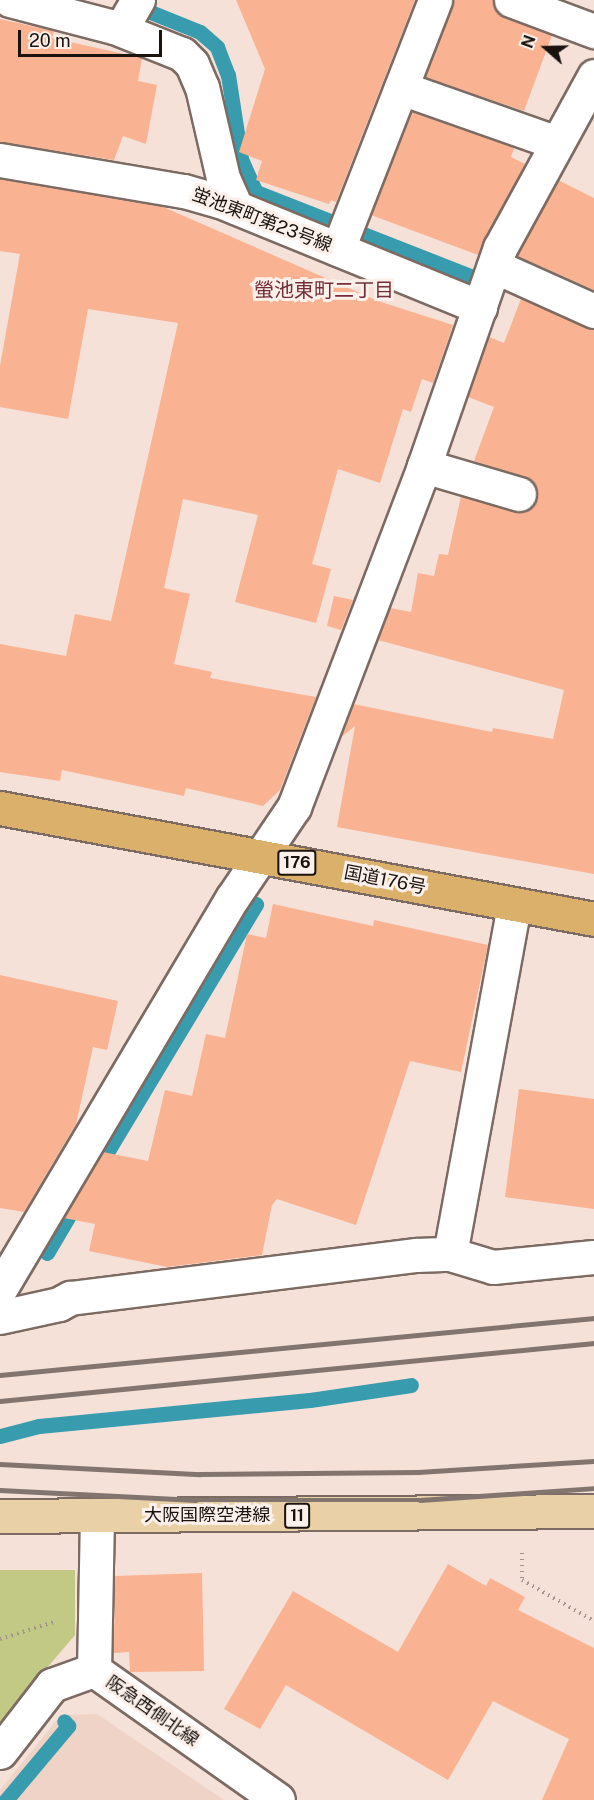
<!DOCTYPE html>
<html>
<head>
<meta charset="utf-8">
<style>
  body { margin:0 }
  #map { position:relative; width:594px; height:1800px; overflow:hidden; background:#f5e1d8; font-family:"Public Sans","Noto Sans JP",sans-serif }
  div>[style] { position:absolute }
  .built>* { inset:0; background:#efd3c7 }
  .green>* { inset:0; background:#c2c985 }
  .stream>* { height:15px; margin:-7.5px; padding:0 7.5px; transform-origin:7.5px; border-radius:7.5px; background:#389bae }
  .building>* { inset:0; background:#f9b292 }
  .path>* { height:4px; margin-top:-2px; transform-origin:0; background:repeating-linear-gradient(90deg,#a2938c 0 1.5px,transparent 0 6px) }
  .roads { filter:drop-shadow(2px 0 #7c6b63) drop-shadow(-2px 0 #7c6b63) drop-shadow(0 2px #7c6b63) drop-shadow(0 -2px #7c6b63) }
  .minor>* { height:33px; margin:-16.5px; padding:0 16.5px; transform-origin:16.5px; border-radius:16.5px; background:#fff }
  .major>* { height:33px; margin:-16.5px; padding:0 16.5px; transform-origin:16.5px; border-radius:16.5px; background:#e9d0a6 }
  .highway>* { height:33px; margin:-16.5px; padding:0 16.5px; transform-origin:16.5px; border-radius:16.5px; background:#dab06b }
  .rail>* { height:4.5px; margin:-2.25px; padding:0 2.25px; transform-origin:2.25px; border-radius:2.25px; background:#82756f }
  span { translate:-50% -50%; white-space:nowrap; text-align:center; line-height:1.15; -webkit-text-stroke:6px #fcf0ea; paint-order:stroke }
  .shield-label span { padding:2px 4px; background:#fcf0ea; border:2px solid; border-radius:4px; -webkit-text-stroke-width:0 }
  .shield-label { font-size:16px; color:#19120f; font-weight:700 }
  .street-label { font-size:18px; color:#19120f }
  .neighbourhood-label { font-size:20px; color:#732c39 }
  .north { position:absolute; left:516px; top:18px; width:60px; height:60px; -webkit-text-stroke:4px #fcf0ea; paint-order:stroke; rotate:290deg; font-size:16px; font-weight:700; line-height:24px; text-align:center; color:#19120f }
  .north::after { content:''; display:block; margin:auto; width:21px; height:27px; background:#19120f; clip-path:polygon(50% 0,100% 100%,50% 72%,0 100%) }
  .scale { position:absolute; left:18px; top:30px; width:144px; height:27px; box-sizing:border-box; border:3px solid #19120f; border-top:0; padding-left:8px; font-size:18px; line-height:21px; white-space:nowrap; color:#19120f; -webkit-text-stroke:4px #fcf0ea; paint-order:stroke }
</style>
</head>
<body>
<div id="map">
  <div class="built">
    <div style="clip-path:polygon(97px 1714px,224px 1800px,0 1800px,0 1790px,61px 1715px)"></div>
  </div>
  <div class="green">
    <div style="clip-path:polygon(0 1570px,75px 1570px,75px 1635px,0 1723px)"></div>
  </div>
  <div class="stream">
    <div style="left:133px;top:5px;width:72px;rotate:21.9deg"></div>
    <div style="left:200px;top:32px;width:23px;rotate:41deg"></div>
    <div style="left:217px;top:47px;width:30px;rotate:69deg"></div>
    <div style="left:228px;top:75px;width:85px;rotate:81.2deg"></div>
    <div style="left:241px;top:159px;width:36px;rotate:66deg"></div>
    <div style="left:256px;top:192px;width:230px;rotate:21.4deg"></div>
    <div style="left:97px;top:1169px;width:309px;rotate:-59deg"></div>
    <div style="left:47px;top:1253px;width:59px;rotate:-59.5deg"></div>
    <div style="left:0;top:1436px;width:40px;rotate:-14.4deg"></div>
    <div style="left:39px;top:1426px;width:272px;rotate:-5.5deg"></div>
    <div style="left:310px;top:1400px;width:102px;rotate:-8.4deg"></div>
    <div style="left:6px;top:1800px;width:97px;rotate:-50deg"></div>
    <div style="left:68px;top:1726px;width:6px;rotate:-129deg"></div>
  </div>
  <div class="building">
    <div style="clip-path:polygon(236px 0,415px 0,336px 202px,331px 200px,329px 204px,256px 180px,262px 161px,239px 152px,265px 69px)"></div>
    <div style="clip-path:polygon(453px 0,493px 0,496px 11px,504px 17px,552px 35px,524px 111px,425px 77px)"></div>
    <div style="clip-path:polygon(0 19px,54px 31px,52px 38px,142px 58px,138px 81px,157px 85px,146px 144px,123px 136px,114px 160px,0 142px)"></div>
    <div style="clip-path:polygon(412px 112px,514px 148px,511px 157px,525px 164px,478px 255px,371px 215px)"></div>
    <div style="clip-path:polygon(0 179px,161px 206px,378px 301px,453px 325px,433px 383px,422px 379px,411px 412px,403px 409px,380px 483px,338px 469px,312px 564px,331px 569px,316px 623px,235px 602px,258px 515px,183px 499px,164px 588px,190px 594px,174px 664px,212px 672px,210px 678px,316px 697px,280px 790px,263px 806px,186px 788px,184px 796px,62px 770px,60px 781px,0 772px,0 644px,66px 656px,75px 614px,111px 621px,178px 323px,88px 309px,68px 419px,0 407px,0 366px,20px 254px,0 251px)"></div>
    <div style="clip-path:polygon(558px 180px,594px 198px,594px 290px,517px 256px)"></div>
    <div style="clip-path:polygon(521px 299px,594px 329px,594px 874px,337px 827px,355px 726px,340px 738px,353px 704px,492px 732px,493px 728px,553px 739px,564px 690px,378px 640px,390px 608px,411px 612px,418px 573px,434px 576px,439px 554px,448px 555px,461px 496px,514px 512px,531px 508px,537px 500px,532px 481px,474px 461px,494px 407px,468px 397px,489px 337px,504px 343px)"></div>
    <div style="clip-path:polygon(334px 596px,353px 600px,341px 630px,327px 626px)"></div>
    <div style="clip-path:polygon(273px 904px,373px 926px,374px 920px,488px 945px,461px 1072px,410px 1061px,356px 1225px,277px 1199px,272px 1205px,262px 1255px,167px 1267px,89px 1251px,95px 1224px,64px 1218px,103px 1152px,148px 1161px,165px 1090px,192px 1096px,206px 1034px,225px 1038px,247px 934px,266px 938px)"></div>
    <div style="clip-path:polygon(0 975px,118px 1001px,107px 1050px,93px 1047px,76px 1124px,24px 1212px,0 1208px)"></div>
    <div style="clip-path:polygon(519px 1089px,594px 1099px,594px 1209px,505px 1197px)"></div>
    <div style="clip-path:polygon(448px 1564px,486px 1586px,490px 1578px,525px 1597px,518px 1610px,594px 1648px,594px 1800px,542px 1800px,569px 1739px,493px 1701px,448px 1780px,286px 1685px,260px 1729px,224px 1709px,293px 1591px,398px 1652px)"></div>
    <div style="clip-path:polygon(202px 1573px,204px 1671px,130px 1672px,129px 1652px,114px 1653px,115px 1576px)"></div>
  </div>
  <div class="path">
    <div style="left:522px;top:1553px;width:27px;rotate:90deg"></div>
    <div style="left:522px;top:1580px;width:83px;rotate:29.7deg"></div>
    <div style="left:0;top:1639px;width:57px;rotate:-17.5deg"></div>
  </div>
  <div class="roads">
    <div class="minor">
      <div style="left:10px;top:0;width:107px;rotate:14.6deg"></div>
      <div style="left:114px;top:27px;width:73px;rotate:21.7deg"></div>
      <div style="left:182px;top:54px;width:14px;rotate:45deg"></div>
      <div style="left:192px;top:64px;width:25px;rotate:67deg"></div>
      <div style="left:202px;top:87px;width:93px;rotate:77deg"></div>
      <div style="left:223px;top:178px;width:32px;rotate:66deg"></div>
      <div style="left:511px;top:0;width:89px;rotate:20.5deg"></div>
      <div style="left:121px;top:29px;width:34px;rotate:-60deg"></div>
      <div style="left:401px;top:88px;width:165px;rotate:19.4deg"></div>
      <div style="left:0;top:160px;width:187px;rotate:9.6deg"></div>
      <div style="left:184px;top:191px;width:37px;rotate:16deg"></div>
      <div style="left:220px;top:201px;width:281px;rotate:22.2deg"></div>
      <div style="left:338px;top:249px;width:267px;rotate:-68.7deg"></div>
      <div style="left:494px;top:266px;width:110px;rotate:24.2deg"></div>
      <div style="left:424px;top:466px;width:99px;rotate:16.4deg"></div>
      <div style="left:450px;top:1254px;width:355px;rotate:-79.6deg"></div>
      <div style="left:0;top:1289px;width:456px;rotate:-59.3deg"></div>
      <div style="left:233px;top:897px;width:109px;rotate:-55.9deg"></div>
      <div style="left:294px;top:807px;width:365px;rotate:-69.1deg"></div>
      <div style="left:424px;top:466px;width:231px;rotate:-70.8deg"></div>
      <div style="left:500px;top:248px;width:196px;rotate:-61.3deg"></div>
      <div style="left:0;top:1317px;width:60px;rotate:-12.4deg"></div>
      <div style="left:59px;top:1304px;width:13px;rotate:-29deg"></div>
      <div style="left:70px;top:1298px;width:349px;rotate:-7.1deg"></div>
      <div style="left:416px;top:1255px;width:34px;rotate:-2deg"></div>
      <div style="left:450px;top:1254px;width:45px;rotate:16.8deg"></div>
      <div style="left:493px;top:1267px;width:101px;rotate:-5.7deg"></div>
      <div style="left:97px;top:1515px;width:155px;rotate:91.1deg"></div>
      <div style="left:94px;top:1670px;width:225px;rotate:35.2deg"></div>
      <div style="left:0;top:1752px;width:85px;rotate:-52.2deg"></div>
      <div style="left:52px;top:1685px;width:45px;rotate:-19.7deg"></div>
    </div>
    <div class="major">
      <div style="left:0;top:1516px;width:594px;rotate:-0.48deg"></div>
    </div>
    <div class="highway">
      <div style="left:0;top:808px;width:604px;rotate:10.58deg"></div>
    </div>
  </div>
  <div class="rail">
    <div style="left:0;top:1375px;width:597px;rotate:-5.48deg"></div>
    <div style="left:0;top:1401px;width:597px;rotate:-5.58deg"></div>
    <div style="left:0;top:1464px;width:200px;rotate:2.9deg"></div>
    <div style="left:200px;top:1474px;width:218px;rotate:-0.5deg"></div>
    <div style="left:418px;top:1472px;width:176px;rotate:-3.6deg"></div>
    <div style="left:0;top:1490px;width:196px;rotate:2.9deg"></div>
    <div style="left:196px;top:1500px;width:224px"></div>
    <div style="left:420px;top:1500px;width:174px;rotate:-3.9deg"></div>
  </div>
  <div class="shield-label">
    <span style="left:297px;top:863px">176</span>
    <span style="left:297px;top:1516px">11</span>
  </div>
  <div class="street-label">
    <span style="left:262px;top:220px;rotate:21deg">蛍池東町第23号線</span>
    <span style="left:385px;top:880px;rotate:11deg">国道176号</span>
    <span style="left:207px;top:1515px">大阪国際空港線</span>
    <span style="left:152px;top:1711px;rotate:35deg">阪急西側北線</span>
  </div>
  <div class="neighbourhood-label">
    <span style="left:324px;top:290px">螢池東町二丁目</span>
  </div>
  <div class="north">N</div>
  <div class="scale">20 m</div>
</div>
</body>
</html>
